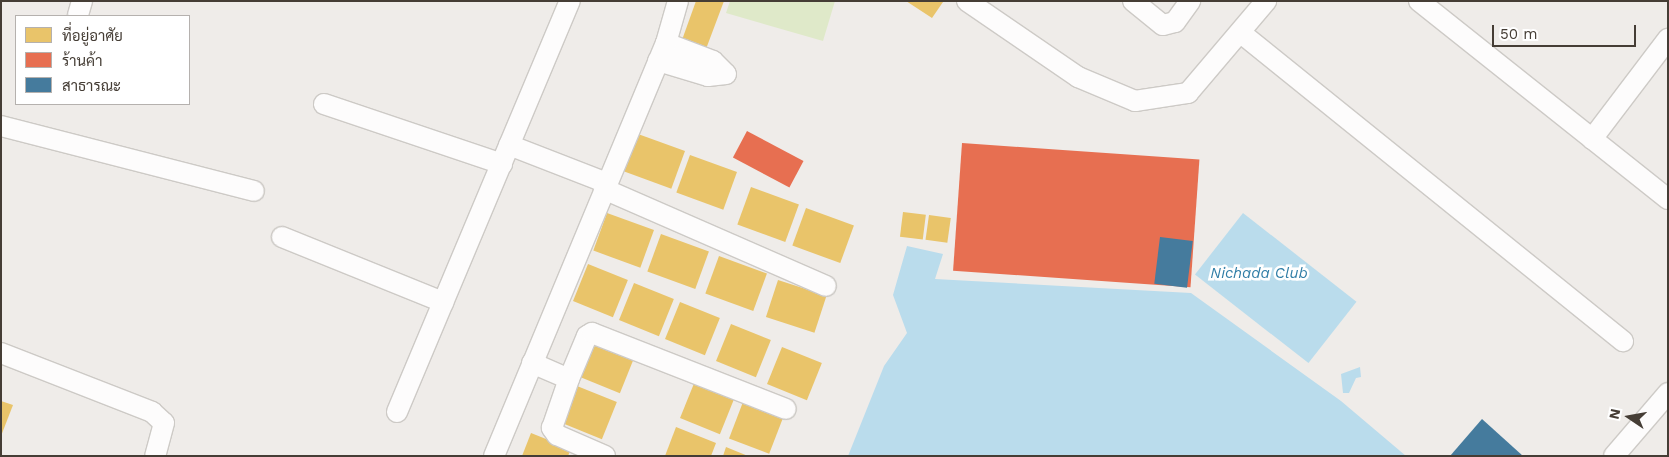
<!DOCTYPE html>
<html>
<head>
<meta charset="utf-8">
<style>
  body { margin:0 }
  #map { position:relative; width:1669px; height:457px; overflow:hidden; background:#efece9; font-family:"Work Sans",Sarabun,sans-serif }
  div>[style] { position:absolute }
  .green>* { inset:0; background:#dfe9c9 }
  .water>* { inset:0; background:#badcec; transform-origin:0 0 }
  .homes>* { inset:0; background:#e9c46a; transform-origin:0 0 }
  .shops>* { inset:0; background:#e76f51; transform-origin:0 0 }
  .public>* { inset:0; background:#457b9d; transform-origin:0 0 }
  .roads { filter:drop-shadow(1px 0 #cdcac6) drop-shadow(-1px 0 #cdcac6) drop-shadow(0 1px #cdcac6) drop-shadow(0 -1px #cdcac6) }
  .minor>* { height:20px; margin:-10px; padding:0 10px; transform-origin:10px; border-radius:10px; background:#fdfcfc }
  span { translate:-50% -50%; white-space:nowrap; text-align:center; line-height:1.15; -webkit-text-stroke:5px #fff; paint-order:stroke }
  .water-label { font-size:15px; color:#2f7da6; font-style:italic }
  .frame { position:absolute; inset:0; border:2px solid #453d35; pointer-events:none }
  .legend { position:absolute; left:15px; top:15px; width:175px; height:90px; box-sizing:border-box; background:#fff; border:1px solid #b5b1ae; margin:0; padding:6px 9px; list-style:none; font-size:15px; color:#453d35 }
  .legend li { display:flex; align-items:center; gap:10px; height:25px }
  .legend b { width:25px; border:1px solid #b5b1ae }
  .north { position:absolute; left:1604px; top:392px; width:50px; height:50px; -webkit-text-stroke:4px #fff; paint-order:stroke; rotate:282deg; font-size:14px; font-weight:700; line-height:20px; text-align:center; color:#453d35 }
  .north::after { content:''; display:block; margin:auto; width:18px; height:22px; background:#453d35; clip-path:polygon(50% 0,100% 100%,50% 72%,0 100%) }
  .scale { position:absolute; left:1492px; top:25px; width:144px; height:22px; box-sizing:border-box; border:2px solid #453d35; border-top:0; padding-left:6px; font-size:15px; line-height:18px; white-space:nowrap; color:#453d35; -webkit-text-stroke:4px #fff; paint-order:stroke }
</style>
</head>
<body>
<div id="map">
  <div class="green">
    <div style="clip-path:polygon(730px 1px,835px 1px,823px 41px,726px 13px)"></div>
  </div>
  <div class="water">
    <div style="left:1243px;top:213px;width:144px;height:78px;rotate:38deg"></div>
    <div style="clip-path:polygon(907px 246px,943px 254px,935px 279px,1191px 293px,1341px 401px,1406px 456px,848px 456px,884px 366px,907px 333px,893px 295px)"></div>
    <div style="clip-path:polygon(1360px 367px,1361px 377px,1356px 378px,1349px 393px,1343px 393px,1341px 374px)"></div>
  </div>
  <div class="homes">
    <div style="clip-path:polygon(696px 1px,724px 1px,706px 49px,682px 40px)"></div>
    <div style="clip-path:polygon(906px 1px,942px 1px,943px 2px,932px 18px)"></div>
    <div style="left:638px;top:134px;width:50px;height:40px;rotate:20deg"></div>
    <div style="left:690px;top:155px;width:50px;height:40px;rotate:20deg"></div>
    <div style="left:751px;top:187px;width:51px;height:40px;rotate:20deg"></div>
    <div style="left:806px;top:208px;width:51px;height:40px;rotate:20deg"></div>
    <div style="left:903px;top:212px;width:23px;height:25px;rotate:7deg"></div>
    <div style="left:607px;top:213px;width:50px;height:40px;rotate:20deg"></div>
    <div style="left:929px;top:215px;width:22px;height:25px;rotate:8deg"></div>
    <div style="left:661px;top:234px;width:51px;height:40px;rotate:20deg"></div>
    <div style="left:719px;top:256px;width:51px;height:40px;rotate:20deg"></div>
    <div style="left:588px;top:264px;width:43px;height:40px;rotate:22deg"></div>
    <div style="left:778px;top:280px;width:51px;height:39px;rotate:18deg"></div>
    <div style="left:634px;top:283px;width:43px;height:40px;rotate:22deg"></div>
    <div style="left:680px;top:302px;width:43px;height:40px;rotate:22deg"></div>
    <div style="left:731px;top:324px;width:43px;height:40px;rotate:22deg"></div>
    <div style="left:595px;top:340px;width:43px;height:40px;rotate:22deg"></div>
    <div style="left:782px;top:347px;width:43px;height:40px;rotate:22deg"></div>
    <div style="left:695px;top:381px;width:43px;height:40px;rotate:22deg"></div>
    <div style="left:577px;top:386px;width:43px;height:40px;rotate:22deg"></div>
    <div style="clip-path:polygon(1px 401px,13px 405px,1px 436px)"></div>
    <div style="left:743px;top:402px;width:43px;height:39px;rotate:21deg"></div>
    <div style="clip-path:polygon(676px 427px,716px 443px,711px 456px,665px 456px)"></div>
    <div style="clip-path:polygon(531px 433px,571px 449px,568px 456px,522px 456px)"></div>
    <div style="clip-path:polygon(726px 447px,748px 456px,723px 456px)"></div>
  </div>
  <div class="shops">
    <div style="left:747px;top:131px;width:64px;height:30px;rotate:28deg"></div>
    <div style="left:962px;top:143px;width:238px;height:128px;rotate:4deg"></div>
  </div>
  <div class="public">
    <div style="left:1160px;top:237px;width:33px;height:47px;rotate:7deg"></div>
    <div style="clip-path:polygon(1482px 419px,1523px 456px,1450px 456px)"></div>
  </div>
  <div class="roads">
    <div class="minor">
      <div style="left:967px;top:1px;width:135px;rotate:34.4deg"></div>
      <div style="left:1078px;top:77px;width:62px;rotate:22.8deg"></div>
      <div style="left:1135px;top:101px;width:54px;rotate:-8.6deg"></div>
      <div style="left:1188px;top:93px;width:121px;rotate:-49.7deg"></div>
      <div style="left:1133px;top:1px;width:38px;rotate:39deg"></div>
      <div style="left:1163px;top:25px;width:12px;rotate:-14deg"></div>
      <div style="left:1175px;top:22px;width:26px;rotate:-54deg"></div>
      <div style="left:1419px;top:1px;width:318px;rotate:38.5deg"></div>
      <div style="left:78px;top:15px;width:15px;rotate:-74deg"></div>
      <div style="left:1241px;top:33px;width:491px;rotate:38.9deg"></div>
      <div style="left:666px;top:43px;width:50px;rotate:21deg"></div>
      <div style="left:713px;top:61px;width:18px;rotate:45deg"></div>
      <div style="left:658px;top:61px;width:52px;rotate:16.7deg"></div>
      <div style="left:708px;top:76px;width:18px;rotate:-6deg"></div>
      <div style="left:324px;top:104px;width:188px;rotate:18.6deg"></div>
      <div style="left:1px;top:126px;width:261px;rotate:14.4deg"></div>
      <div style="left:1592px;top:139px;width:126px;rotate:-52.8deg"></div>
      <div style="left:509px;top:145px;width:105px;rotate:21.2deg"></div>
      <div style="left:604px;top:189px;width:242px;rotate:23.6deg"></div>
      <div style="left:282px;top:237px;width:174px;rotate:22deg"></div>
      <div style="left:1px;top:353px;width:162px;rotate:21.3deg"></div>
      <div style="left:152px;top:412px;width:16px;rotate:43deg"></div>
      <div style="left:164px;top:423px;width:34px;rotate:105deg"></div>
      <div style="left:532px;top:363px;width:40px;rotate:23.4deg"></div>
      <div style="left:397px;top:412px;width:446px;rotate:-67.2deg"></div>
      <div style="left:494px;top:456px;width:447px;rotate:-67.4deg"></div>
      <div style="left:666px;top:43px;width:44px;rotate:-74.1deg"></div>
      <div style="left:605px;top:456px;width:52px;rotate:-156.4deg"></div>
      <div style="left:557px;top:435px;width:9px;rotate:-126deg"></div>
      <div style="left:552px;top:428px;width:52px;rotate:-70.9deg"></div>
      <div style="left:569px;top:379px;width:47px;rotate:-67.3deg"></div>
      <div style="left:587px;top:336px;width:6px;rotate:-31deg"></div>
      <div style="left:592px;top:333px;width:208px;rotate:21.4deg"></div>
      <div style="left:1614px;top:456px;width:83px;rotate:-49.4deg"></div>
    </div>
  </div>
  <div class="water-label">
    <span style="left:1259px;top:274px">Nichada Club</span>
  </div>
  <div class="frame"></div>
  <ul class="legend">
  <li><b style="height:14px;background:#e9c46a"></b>ที่อยู่อาศัย</li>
  <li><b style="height:14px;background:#e76f51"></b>ร้านค้า</li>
  <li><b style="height:14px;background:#457b9d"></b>สาธารณะ</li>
  </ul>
  <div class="north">N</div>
  <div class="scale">50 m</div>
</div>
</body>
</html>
